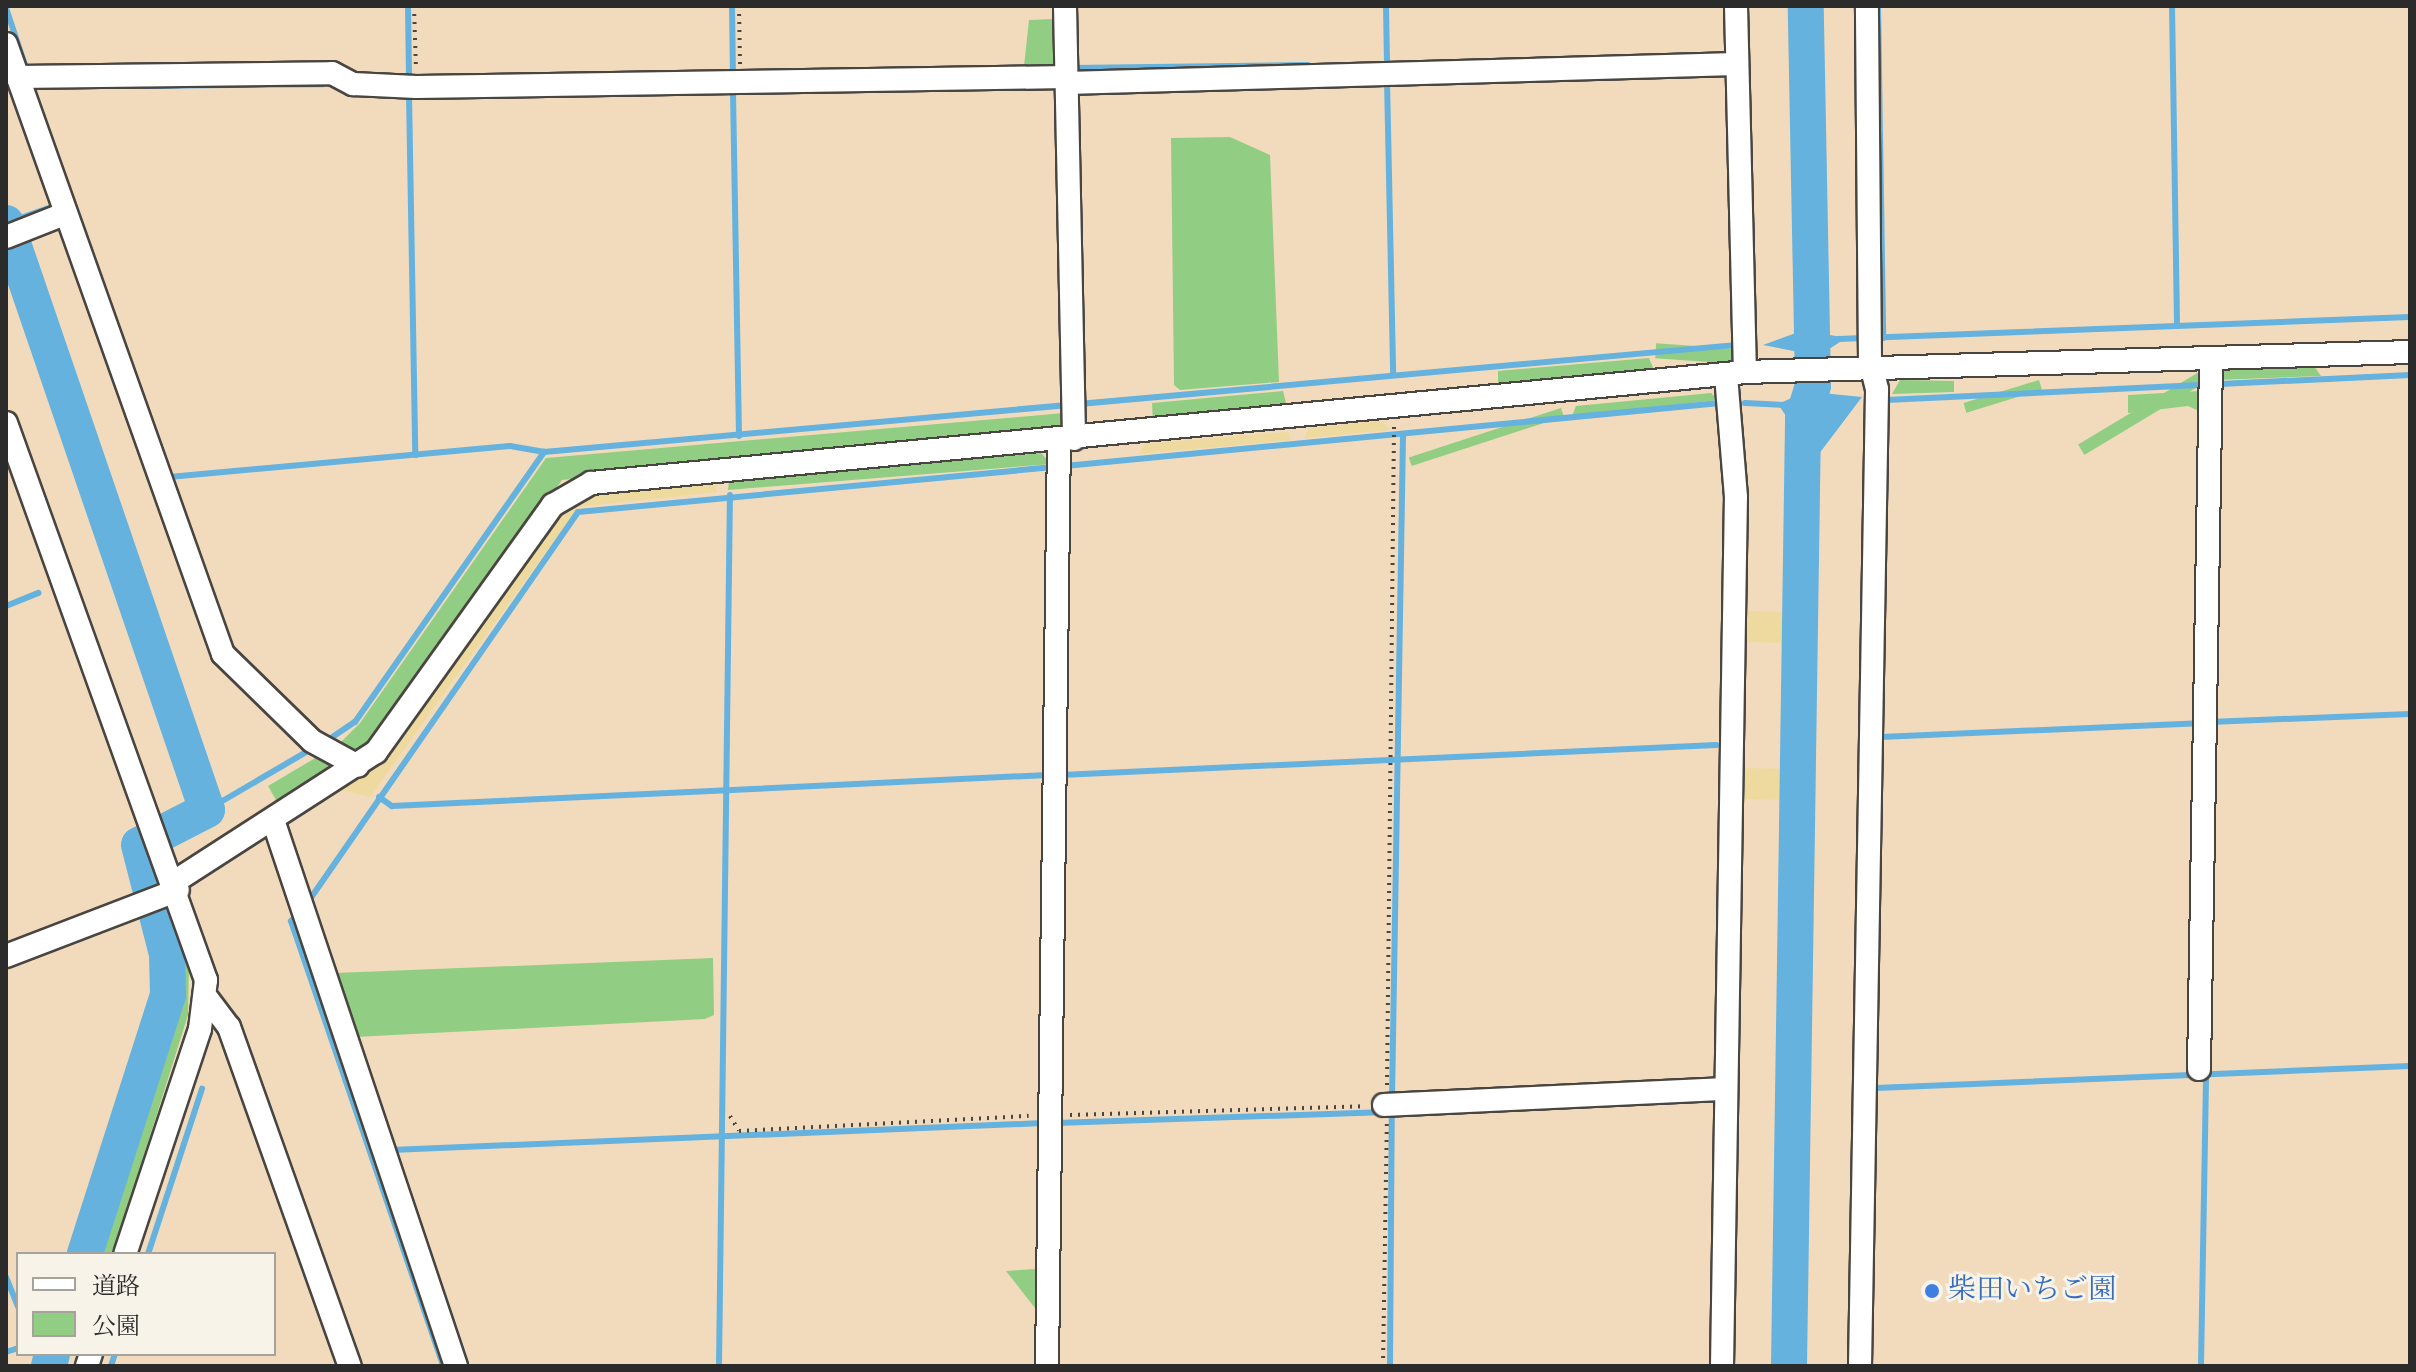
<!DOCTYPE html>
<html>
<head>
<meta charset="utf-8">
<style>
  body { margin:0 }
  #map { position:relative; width:2416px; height:1372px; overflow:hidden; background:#f2dbbc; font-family:"IM FELL English","Noto Serif JP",serif }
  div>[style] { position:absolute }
  .green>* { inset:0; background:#91ce83; transform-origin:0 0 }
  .sand>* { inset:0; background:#eeda9e; transform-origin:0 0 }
  .water>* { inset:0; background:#65b2de }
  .stream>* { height:6px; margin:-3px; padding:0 3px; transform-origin:3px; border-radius:3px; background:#65b2de }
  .river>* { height:36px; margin:-18px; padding:0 18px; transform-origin:18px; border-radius:18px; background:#65b2de }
  .path>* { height:4px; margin-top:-2px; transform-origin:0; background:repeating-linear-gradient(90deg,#494541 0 2px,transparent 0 8px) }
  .roads { filter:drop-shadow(2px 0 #494541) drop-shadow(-2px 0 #494541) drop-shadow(0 2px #494541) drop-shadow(0 -2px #494541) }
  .minor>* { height:22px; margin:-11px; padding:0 11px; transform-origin:11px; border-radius:11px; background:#fff }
  .dots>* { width:22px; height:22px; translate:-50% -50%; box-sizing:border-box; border:4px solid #f7f3e8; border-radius:50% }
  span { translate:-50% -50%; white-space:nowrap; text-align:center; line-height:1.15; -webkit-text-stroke:6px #f7f3e8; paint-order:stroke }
  .shop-label { font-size:28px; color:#366cbe }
  .left { translate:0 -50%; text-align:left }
  .frame { position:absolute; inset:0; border:8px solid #2b2b2b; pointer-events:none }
  .legend { position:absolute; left:16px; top:1252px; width:260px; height:104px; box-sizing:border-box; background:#f7f3e8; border:2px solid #a5a39c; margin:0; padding:10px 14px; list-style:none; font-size:24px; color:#2b2b2b }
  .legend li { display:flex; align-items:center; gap:16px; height:40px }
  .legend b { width:40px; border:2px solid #a5a39c }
</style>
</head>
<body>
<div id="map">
  <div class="green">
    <div style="clip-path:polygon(1053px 19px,1054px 65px,1024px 66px,1029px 20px)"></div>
    <div style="clip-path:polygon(1230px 137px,1270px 155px,1279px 382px,1180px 390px,1174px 385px,1171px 138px)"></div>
    <div style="left:1738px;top:349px;width:15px;height:82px;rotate:94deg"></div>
    <div style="clip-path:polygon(1649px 358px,1654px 370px,1498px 390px,1498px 371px)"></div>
    <div style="clip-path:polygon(2314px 366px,2321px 376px,2216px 380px,2224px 369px)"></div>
    <div style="left:2199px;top:372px;width:12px;height:141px;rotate:59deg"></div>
    <div style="clip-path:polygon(1900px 380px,1954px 381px,1954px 392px,1892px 394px)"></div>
    <div style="left:2039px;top:380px;width:10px;height:79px;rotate:73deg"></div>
    <div style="clip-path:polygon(1283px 391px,1287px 407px,1153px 423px,1152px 403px)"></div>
    <div style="clip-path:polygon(2200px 391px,2203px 413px,2188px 406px,2128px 413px,2128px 395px)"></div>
    <div style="clip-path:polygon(1711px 393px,1718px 400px,1572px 416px,1576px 406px)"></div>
    <div style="left:1561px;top:408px;width:9px;height:160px;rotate:72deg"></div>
    <div style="clip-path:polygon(1064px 413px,1065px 427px,562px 480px,377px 738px,355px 756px,336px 747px,360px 723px,546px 458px)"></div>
    <div style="clip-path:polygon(1041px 453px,1051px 464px,728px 490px,729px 480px)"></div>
    <div style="clip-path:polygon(317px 757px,333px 768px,277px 802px,268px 786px)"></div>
    <div style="clip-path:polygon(163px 904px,172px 906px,189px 965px,188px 1015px,113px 1254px,94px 1254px,176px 991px)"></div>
    <div style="clip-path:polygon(713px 958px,714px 1015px,705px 1019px,355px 1037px,335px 973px)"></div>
    <div style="clip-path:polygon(1036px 1241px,1040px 1243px,1042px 1317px,1006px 1271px,1035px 1269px)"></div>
  </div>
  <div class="sand">
    <div style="clip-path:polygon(1381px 421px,1390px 430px,1304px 438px,1310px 428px)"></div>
    <div style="clip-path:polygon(1288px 432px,1291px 440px,1139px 454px,1144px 444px)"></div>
    <div style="clip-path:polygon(715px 482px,717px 492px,578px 507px,370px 797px,342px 790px,396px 747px,564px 508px,590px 496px)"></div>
    <div style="left:1741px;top:611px;width:43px;height:31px;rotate:1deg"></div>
    <div style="left:1739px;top:768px;width:44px;height:31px;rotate:1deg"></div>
  </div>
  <div class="water">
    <div style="clip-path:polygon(1804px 330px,1846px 338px,1823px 353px,1822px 393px,1862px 397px,1809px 467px,1794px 467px,1792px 425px,1778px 404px,1805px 392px,1799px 352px,1763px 345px)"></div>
  </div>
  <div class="stream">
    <div style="left:408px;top:6px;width:76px;rotate:89.2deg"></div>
    <div style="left:732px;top:6px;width:72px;rotate:89.2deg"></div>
    <div style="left:1386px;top:6px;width:60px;rotate:89deg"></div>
    <div style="left:1878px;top:6px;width:332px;rotate:89.1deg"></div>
    <div style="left:2172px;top:6px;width:320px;rotate:89.1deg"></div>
    <div style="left:6px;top:8px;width:70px;rotate:71.6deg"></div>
    <div style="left:1071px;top:68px;width:237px;rotate:-0.7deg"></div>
    <div style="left:1387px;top:80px;width:295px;rotate:88.8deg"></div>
    <div style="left:145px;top:86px;width:178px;rotate:-0.6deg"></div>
    <div style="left:733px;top:92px;width:344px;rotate:89deg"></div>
    <div style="left:409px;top:94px;width:361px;rotate:89deg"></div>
    <div style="left:6px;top:223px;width:49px;rotate:-19.2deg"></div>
    <div style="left:1838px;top:339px;width:572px;rotate:-2.2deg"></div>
    <div style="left:1886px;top:400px;width:525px;rotate:-2.73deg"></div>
    <div style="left:1745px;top:403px;width:40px;rotate:2.9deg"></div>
    <div style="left:1065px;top:466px;width:658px;rotate:-5.49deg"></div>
    <div style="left:169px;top:477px;width:342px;rotate:-5.2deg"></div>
    <div style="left:510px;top:446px;width:35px;rotate:10deg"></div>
    <div style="left:6px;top:606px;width:35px;rotate:-22deg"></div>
    <div style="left:2210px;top:722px;width:200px;rotate:-2.3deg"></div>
    <div style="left:1881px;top:737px;width:318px;rotate:-2.5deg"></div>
    <div style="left:328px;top:740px;width:32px;rotate:-34deg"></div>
    <div style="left:355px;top:722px;width:330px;rotate:-55deg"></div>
    <div style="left:544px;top:452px;width:1198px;rotate:-5.13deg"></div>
    <div style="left:1061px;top:775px;width:656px;rotate:-2.62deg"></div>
    <div style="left:379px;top:797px;width:16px;rotate:35deg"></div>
    <div style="left:392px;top:806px;width:657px;rotate:-2.71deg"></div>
    <div style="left:207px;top:810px;width:125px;rotate:-30.3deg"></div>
    <div style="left:308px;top:902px;width:474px;rotate:-55.3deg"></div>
    <div style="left:578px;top:512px;width:477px;rotate:-5.4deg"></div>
    <div style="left:298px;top:914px;width:10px;rotate:135deg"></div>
    <div style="left:291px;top:921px;width:470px;rotate:71.1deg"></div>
    <div style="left:1876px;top:1088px;width:534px;rotate:-2.36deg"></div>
    <div style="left:1392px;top:1099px;width:664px;rotate:-89.05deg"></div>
    <div style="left:1056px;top:1123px;width:324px;rotate:-1.9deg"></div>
    <div style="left:391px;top:1150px;width:653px;rotate:-2.37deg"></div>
    <div style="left:148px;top:1254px;width:174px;rotate:-71.9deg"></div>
    <div style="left:6px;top:1277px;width:32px;rotate:68deg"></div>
    <div style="left:6px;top:1352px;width:13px;rotate:-18deg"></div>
    <div style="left:111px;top:1366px;width:13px;rotate:-72deg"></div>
    <div style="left:719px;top:1366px;width:871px;rotate:-89.28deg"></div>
    <div style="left:1390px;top:1366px;width:255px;rotate:-89.6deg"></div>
    <div style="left:2201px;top:1366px;width:293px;rotate:-89deg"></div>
  </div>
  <div class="river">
    <div style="left:6px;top:223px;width:620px;rotate:71.1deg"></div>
    <div style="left:207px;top:810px;width:76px;rotate:152.8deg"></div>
    <div style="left:139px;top:845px;width:113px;rotate:75.6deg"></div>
    <div style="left:167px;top:954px;width:41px;rotate:88.6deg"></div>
    <div style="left:168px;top:995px;width:272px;rotate:107.8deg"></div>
    <div style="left:49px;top:1366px;width:12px;rotate:-76deg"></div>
    <div style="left:1789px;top:1366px;width:948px;rotate:-89.15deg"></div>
    <div style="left:1803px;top:418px;width:34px;rotate:-73deg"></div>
    <div style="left:1813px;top:386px;width:380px;rotate:-91.1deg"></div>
  </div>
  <div class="path">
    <div style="left:414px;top:6px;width:63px;rotate:88.2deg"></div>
    <div style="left:739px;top:6px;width:58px;rotate:89deg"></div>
    <div style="left:1387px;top:1085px;width:659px;rotate:-89.39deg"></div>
    <div style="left:1070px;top:1115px;width:295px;rotate:-1.7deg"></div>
    <div style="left:730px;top:1116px;width:17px;rotate:59deg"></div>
    <div style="left:739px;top:1131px;width:290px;rotate:-3deg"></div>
    <div style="left:1383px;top:1366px;width:242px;rotate:-89.1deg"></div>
  </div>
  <div class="roads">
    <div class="minor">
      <div style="left:1065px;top:6px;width:433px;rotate:88.8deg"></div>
      <div style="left:1736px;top:6px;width:366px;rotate:88.6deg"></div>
      <div style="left:6px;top:44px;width:647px;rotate:70.42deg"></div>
      <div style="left:223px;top:654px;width:124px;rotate:44.3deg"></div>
      <div style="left:312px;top:741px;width:52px;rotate:28.5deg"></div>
      <div style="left:17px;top:77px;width:315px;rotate:-0.7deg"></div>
      <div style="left:332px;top:73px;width:24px;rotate:28deg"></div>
      <div style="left:353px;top:84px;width:63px;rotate:2.7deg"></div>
      <div style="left:416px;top:87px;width:650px;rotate:-0.88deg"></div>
      <div style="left:1066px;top:83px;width:670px;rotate:-1.62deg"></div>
      <div style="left:6px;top:237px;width:62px;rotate:-21.6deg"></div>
      <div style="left:6px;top:423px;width:592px;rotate:70.25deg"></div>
      <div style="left:206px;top:980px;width:49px;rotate:97deg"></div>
      <div style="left:200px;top:1029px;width:237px;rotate:108.4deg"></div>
      <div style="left:273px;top:820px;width:576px;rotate:71.47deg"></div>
      <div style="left:174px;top:882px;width:240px;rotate:-32.8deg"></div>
      <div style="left:376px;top:752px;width:304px;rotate:-54.4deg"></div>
      <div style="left:553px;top:505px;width:44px;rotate:-30.1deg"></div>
      <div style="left:591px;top:483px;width:1159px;rotate:-5.49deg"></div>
      <div style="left:1745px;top:372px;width:665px;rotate:-1.72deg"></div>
      <div style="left:6px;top:956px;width:184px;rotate:-21deg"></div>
      <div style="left:207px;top:998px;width:36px;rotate:53deg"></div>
      <div style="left:229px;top:1027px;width:360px;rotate:70.4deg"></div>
      <div style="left:2199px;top:1069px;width:708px;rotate:-89.03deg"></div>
      <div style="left:1384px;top:1105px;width:342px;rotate:-2.7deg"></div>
      <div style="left:87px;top:1366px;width:13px;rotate:-72deg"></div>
      <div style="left:1047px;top:1366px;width:926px;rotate:-89.26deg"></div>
      <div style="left:1722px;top:1366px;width:869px;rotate:-89.08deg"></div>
      <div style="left:1736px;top:497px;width:122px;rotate:-94.7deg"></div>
      <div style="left:1860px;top:1366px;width:977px;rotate:-89deg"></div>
      <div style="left:1877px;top:389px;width:30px;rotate:-104deg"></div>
      <div style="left:1870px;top:360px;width:354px;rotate:-90.5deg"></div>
    </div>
  </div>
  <div class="dots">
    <div style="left:1932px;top:1291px;background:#3f7fe0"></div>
  </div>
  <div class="shop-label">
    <span class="left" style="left:1948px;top:1291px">柴田いちご園</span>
  </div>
  <div class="frame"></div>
  <ul class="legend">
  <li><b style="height:10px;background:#fff"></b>道路</li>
  <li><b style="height:22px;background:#91ce83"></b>公園</li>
  </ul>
</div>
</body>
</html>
